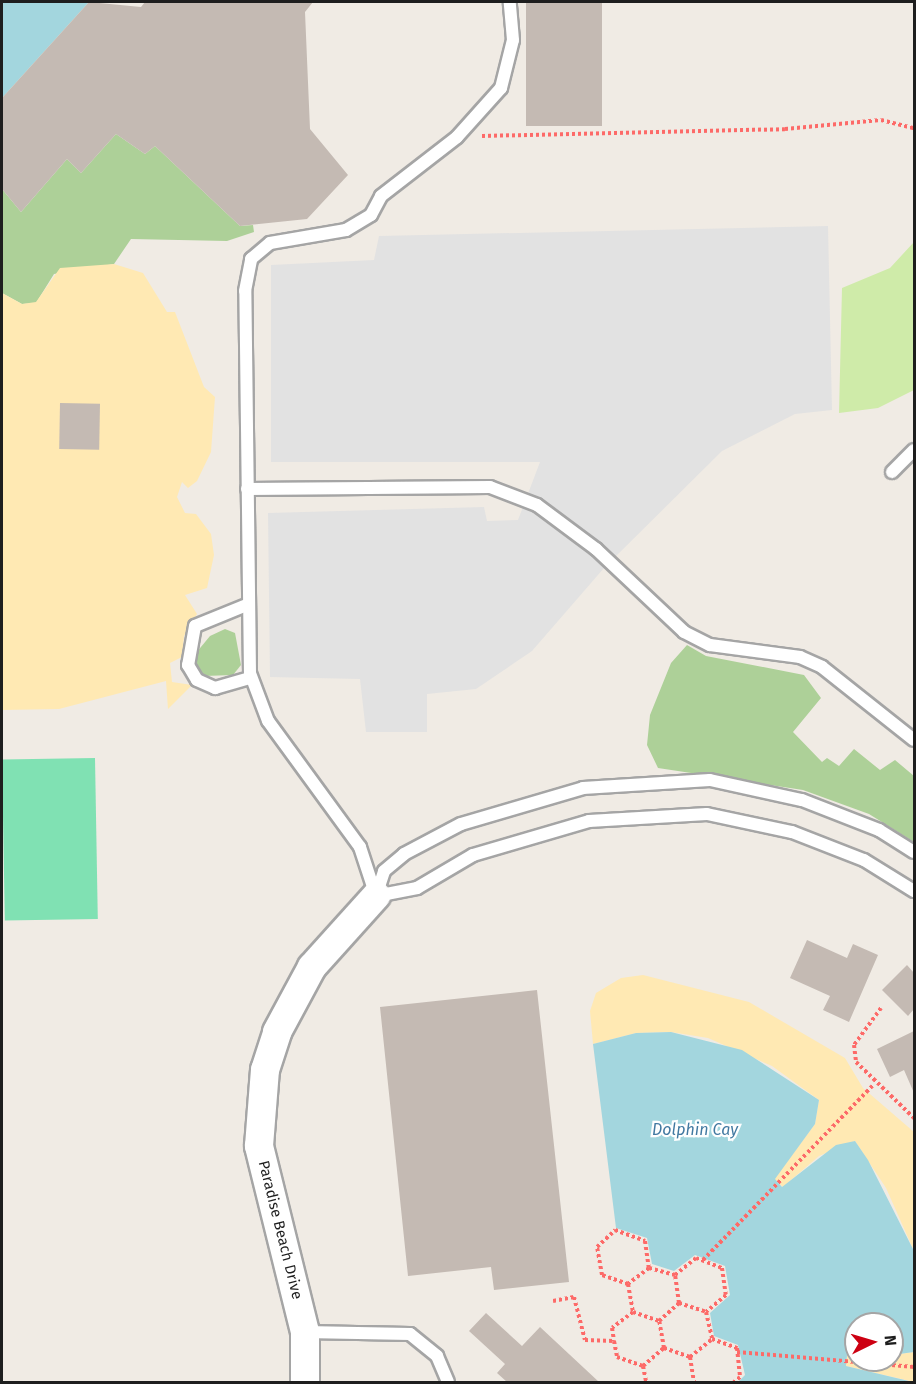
<!DOCTYPE html>
<html>
<head>
<meta charset="utf-8">
<style>
  body { margin:0 }
  #map { position:relative; width:916px; height:1384px; overflow:hidden; background:#f0ebe4; font-family:"Fira Sans",sans-serif }
  div>[style] { position:absolute }
  .grass>* { inset:0; background:#cfeba9 }
  .forest>* { inset:0; background:#add098 }
  .sand>* { inset:0; background:#ffe9b3 }
  .pitch>* { inset:0; background:#80e1b3; transform-origin:0 0 }
  .parking>* { inset:0; background:#e2e2e2 }
  .water>* { inset:0; background:#a3d6de }
  .building>* { inset:0; background:#c4bab3; transform-origin:0 0 }
  .path>* { height:4px; margin-top:-2px; transform-origin:0; background:repeating-linear-gradient(90deg,#fd6a68 0 3px,transparent 0 6px) }
  .roads { filter:drop-shadow(2px 0 #a5a5a5) drop-shadow(-2px 0 #a5a5a5) drop-shadow(0 2px #a5a5a5) drop-shadow(0 -2px #a5a5a5) }
  .service>* { height:12px; margin:-6px; padding:0 6px; transform-origin:6px; border-radius:6px; background:#fff }
  .tertiary>* { height:28px; margin:-14px; padding:0 14px; transform-origin:14px; border-radius:14px; background:#fff }
  span { translate:-50% -50%; white-space:nowrap; text-align:center; line-height:1.15; -webkit-text-stroke:4.5px #fff; paint-order:stroke }
  .street-label { font-size:15px; color:#1e1e1e }
  .water-label { font-size:16px; color:#4279a1; font-style:italic }
  .frame { position:absolute; inset:0; border:3px solid #1e1e1e; pointer-events:none }
  .north { position:absolute; left:844px; top:1312px; width:60px; height:60px; box-sizing:border-box; background:#fff; border:2px solid #a5a5a5; border-radius:50%; rotate:85deg; font-size:16px; font-weight:700; line-height:24px; text-align:center; color:#1e1e1e }
  .north::after { content:''; display:block; margin:auto; width:21px; height:27px; background:#cd0012; clip-path:polygon(50% 0,100% 100%,50% 72%,0 100%) }
</style>
</head>
<body>
<div id="map">
  <div class="grass">
    <div style="clip-path:polygon(914px 242px,914px 390px,878px 408px,839px 413px,842px 288px,890px 268px)"></div>
  </div>
  <div class="forest">
    <div style="clip-path:polygon(116px 134px,145px 154px,155px 146px,240px 226px,253px 225px,254px 232px,227px 241px,131px 239px,114px 264px,54px 274px,36px 303px,22px 304px,2px 293px,2px 189px,21px 212px,67px 159px,81px 173px)"></div>
    <div style="clip-path:polygon(225px 629px,235px 633px,241px 665px,233px 675px,204px 676px,192px 661px,196px 653px,210px 636px)"></div>
    <div style="clip-path:polygon(687px 645px,706px 656px,804px 675px,821px 698px,793px 732px,822px 762px,827px 758px,839px 766px,854px 749px,880px 770px,895px 760px,914px 776px,914px 842px,869px 814px,803px 790px,658px 768px,647px 745px,650px 715px,671px 663px)"></div>
  </div>
  <div class="sand">
    <div style="clip-path:polygon(114px 264px,143px 273px,167px 312px,175px 312px,204px 387px,215px 397px,211px 452px,197px 481px,188px 488px,182px 482px,177px 497px,185px 513px,196px 514px,211px 534px,214px 555px,207px 588px,185px 595px,197px 614px,184px 636px,182px 657px,170px 663px,172px 682px,192px 685px,168px 709px,166px 681px,59px 709px,2px 710px,2px 293px,22px 304px,36px 302px,60px 268px)"></div>
    <div style="clip-path:polygon(643px 975px,749px 1002px,845px 1058px,863px 1088px,914px 1132px,914px 1251px,886px 1188px,855px 1141px,819px 1156px,783px 1187px,774px 1179px,815px 1124px,819px 1100px,772px 1066px,708px 1038px,671px 1032px,636px 1033px,593px 1044px,590px 1011px,596px 993px,621px 978px)"></div>
    <div style="clip-path:polygon(914px 1352px,914px 1382px,846px 1366px,847px 1355px,892px 1360px,892px 1355px)"></div>
  </div>
  <div class="pitch">
    <div style="left:95px;top:758px;width:161px;height:93px;rotate:89deg"></div>
  </div>
  <div class="parking">
    <div style="clip-path:polygon(828px 226px,832px 410px,795px 414px,722px 451px,604px 568px,532px 651px,476px 689px,427px 694px,427px 732px,366px 732px,360px 679px,270px 677px,268px 513px,484px 507px,487px 521px,518px 520px,540px 462px,271px 462px,271px 265px,374px 260px,379px 236px)"></div>
  </div>
  <div class="water">
    <div style="clip-path:polygon(2px 2px,89px 2px,2px 98px)"></div>
    <div style="clip-path:polygon(671px 1032px,742px 1050px,819px 1100px,815px 1124px,775px 1179px,782px 1187px,836px 1145px,855px 1141px,868px 1160px,914px 1251px,914px 1352px,892px 1355px,892px 1324px,856px 1324px,856px 1355px,847px 1355px,846px 1366px,913px 1382px,738px 1382px,745px 1375px,738px 1345px,714px 1336px,710px 1313px,730px 1295px,725px 1266px,695px 1255px,674px 1271px,652px 1264px,647px 1238px,616px 1228px,593px 1044px,636px 1033px)"></div>
  </div>
  <div class="building">
    <div style="clip-path:polygon(89px 2px,141px 7px,145px 2px,313px 2px,305px 12px,310px 129px,348px 175px,307px 219px,240px 226px,155px 146px,145px 154px,116px 134px,81px 173px,67px 159px,21px 212px,2px 189px,2px 98px)"></div>
    <div style="left:526px;top:2px;width:76px;height:124px"></div>
    <div style="left:60px;top:403px;width:40px;height:46px;rotate:1deg"></div>
    <div style="clip-path:polygon(807px 940px,847px 958px,853px 944px,878px 955px,849px 1022px,823px 1010px,830px 996px,790px 978px)"></div>
    <div style="clip-path:polygon(907px 965px,914px 973px,914px 1009px,908px 1016px,882px 990px)"></div>
    <div style="clip-path:polygon(537px 990px,569px 1282px,494px 1290px,491px 1267px,408px 1276px,380px 1007px)"></div>
    <div style="clip-path:polygon(914px 1031px,914px 1093px,904px 1070px,890px 1077px,877px 1049px)"></div>
    <div style="clip-path:polygon(486px 1313px,522px 1346px,540px 1327px,599px 1382px,507px 1382px,497px 1373px,505px 1364px,469px 1331px)"></div>
  </div>
  <div class="path">
    <div style="left:482px;top:136px;width:303px;rotate:-1.3deg"></div>
    <div style="left:785px;top:129px;width:96px;rotate:-5.4deg"></div>
    <div style="left:881px;top:120px;width:34px;rotate:14deg"></div>
    <div style="left:881px;top:1008px;width:46px;rotate:126.1deg"></div>
    <div style="left:854px;top:1045px;width:17px;rotate:83deg"></div>
    <div style="left:856px;top:1062px;width:81px;rotate:44deg"></div>
    <div style="left:615px;top:1230px;width:32px;rotate:20deg"></div>
    <div style="left:645px;top:1241px;width:27px;rotate:82deg"></div>
    <div style="left:649px;top:1268px;width:26px;rotate:143deg"></div>
    <div style="left:628px;top:1284px;width:28px;rotate:-161deg"></div>
    <div style="left:602px;top:1275px;width:28px;rotate:-100deg"></div>
    <div style="left:597px;top:1247px;width:25px;rotate:-43deg"></div>
    <div style="left:703px;top:1260px;width:245px;rotate:-45.8deg"></div>
    <div style="left:649px;top:1268px;width:27px;rotate:15deg"></div>
    <div style="left:675px;top:1275px;width:27px;rotate:-39deg"></div>
    <div style="left:696px;top:1258px;width:28px;rotate:21deg"></div>
    <div style="left:722px;top:1268px;width:27px;rotate:82deg"></div>
    <div style="left:726px;top:1295px;width:26px;rotate:140deg"></div>
    <div style="left:706px;top:1312px;width:28px;rotate:77deg"></div>
    <div style="left:712px;top:1339px;width:27px;rotate:20deg"></div>
    <div style="left:737px;top:1348px;width:29px;rotate:84deg"></div>
    <div style="left:740px;top:1377px;width:8px;rotate:140deg"></div>
    <div style="left:628px;top:1284px;width:28px;rotate:80deg"></div>
    <div style="left:633px;top:1312px;width:28px;rotate:19deg"></div>
    <div style="left:659px;top:1321px;width:27px;rotate:-42deg"></div>
    <div style="left:679px;top:1303px;width:28px;rotate:-98deg"></div>
    <div style="left:553px;top:1301px;width:21px;rotate:-11deg"></div>
    <div style="left:574px;top:1297px;width:44px;rotate:75.7deg"></div>
    <div style="left:585px;top:1340px;width:29px;rotate:2deg"></div>
    <div style="left:679px;top:1303px;width:28px;rotate:18deg"></div>
    <div style="left:633px;top:1312px;width:26px;rotate:143deg"></div>
    <div style="left:612px;top:1328px;width:13px;rotate:81deg"></div>
    <div style="left:614px;top:1341px;width:16px;rotate:79deg"></div>
    <div style="left:617px;top:1357px;width:28px;rotate:19deg"></div>
    <div style="left:643px;top:1366px;width:28px;rotate:-41deg"></div>
    <div style="left:664px;top:1348px;width:27px;rotate:-100deg"></div>
    <div style="left:664px;top:1348px;width:28px;rotate:19deg"></div>
    <div style="left:690px;top:1357px;width:28px;rotate:-39deg"></div>
    <div style="left:737px;top:1352px;width:178px;rotate:4.8deg"></div>
    <div style="left:690px;top:1357px;width:25px;rotate:81deg"></div>
    <div style="left:643px;top:1366px;width:16px;rotate:79deg"></div>
  </div>
  <div class="roads">
    <div class="service">
      <div style="left:892px;top:472px;width:31px;rotate:-45deg"></div>
      <div style="left:247px;top:489px;width:243px;rotate:-0.5deg"></div>
      <div style="left:490px;top:487px;width:50px;rotate:21deg"></div>
      <div style="left:537px;top:505px;width:74px;rotate:36.7deg"></div>
      <div style="left:596px;top:549px;width:121px;rotate:43.3deg"></div>
      <div style="left:684px;top:632px;width:29px;rotate:27deg"></div>
      <div style="left:710px;top:645px;width:91px;rotate:7.6deg"></div>
      <div style="left:800px;top:657px;width:24px;rotate:24deg"></div>
      <div style="left:822px;top:667px;width:117px;rotate:38.4deg"></div>
      <div style="left:249px;top:604px;width:58px;rotate:157.8deg"></div>
      <div style="left:195px;top:626px;width:40px;rotate:100deg"></div>
      <div style="left:188px;top:665px;width:17px;rotate:59deg"></div>
      <div style="left:197px;top:680px;width:20px;rotate:24deg"></div>
      <div style="left:215px;top:688px;width:37px;rotate:-16deg"></div>
      <div style="left:376px;top:896px;width:52px;rotate:-108.1deg"></div>
      <div style="left:360px;top:847px;width:156px;rotate:-126.1deg"></div>
      <div style="left:268px;top:721px;width:51px;rotate:-110.6deg"></div>
      <div style="left:250px;top:673px;width:382px;rotate:-90.7deg"></div>
      <div style="left:245px;top:291px;width:33px;rotate:-79deg"></div>
      <div style="left:251px;top:259px;width:25px;rotate:-40deg"></div>
      <div style="left:270px;top:243px;width:77px;rotate:-9.7deg"></div>
      <div style="left:346px;top:230px;width:29px;rotate:-31deg"></div>
      <div style="left:371px;top:215px;width:21px;rotate:-62deg"></div>
      <div style="left:381px;top:196px;width:96px;rotate:-37.8deg"></div>
      <div style="left:457px;top:137px;width:66px;rotate:-48.1deg"></div>
      <div style="left:501px;top:88px;width:49px;rotate:-76deg"></div>
      <div style="left:513px;top:40px;width:38px;rotate:-95deg"></div>
      <div style="left:376px;top:896px;width:26px;rotate:-72deg"></div>
      <div style="left:384px;top:871px;width:26px;rotate:-40deg"></div>
      <div style="left:404px;top:854px;width:64px;rotate:-27.8deg"></div>
      <div style="left:461px;top:824px;width:127px;rotate:-16.4deg"></div>
      <div style="left:583px;top:788px;width:127px;rotate:-3.6deg"></div>
      <div style="left:710px;top:780px;width:94px;rotate:12.3deg"></div>
      <div style="left:802px;top:800px;width:83px;rotate:21.3deg"></div>
      <div style="left:879px;top:830px;width:41px;rotate:32.2deg"></div>
      <div style="left:376px;top:896px;width:42px;rotate:-11deg"></div>
      <div style="left:417px;top:888px;width:65px;rotate:-30.5deg"></div>
      <div style="left:473px;top:855px;width:121px;rotate:-16.3deg"></div>
      <div style="left:589px;top:821px;width:118px;rotate:-3.4deg"></div>
      <div style="left:707px;top:814px;width:87px;rotate:12deg"></div>
      <div style="left:792px;top:832px;width:77px;rotate:21.3deg"></div>
      <div style="left:864px;top:860px;width:59px;rotate:31.8deg"></div>
      <div style="left:305px;top:1332px;width:105px;rotate:1.1deg"></div>
      <div style="left:410px;top:1334px;width:35px;rotate:39deg"></div>
      <div style="left:437px;top:1356px;width:28px;rotate:67deg"></div>
    </div>
    <div class="tertiary">
      <div style="left:305px;top:1382px;width:50px;rotate:-90deg"></div>
      <div style="left:305px;top:1332px;width:192px;rotate:-103.9deg"></div>
      <div style="left:259px;top:1146px;width:76px;rotate:-85.5deg"></div>
      <div style="left:265px;top:1070px;width:40px;rotate:-72deg"></div>
      <div style="left:277px;top:1032px;width:74px;rotate:-61.7deg"></div>
      <div style="left:312px;top:967px;width:96px;rotate:-48deg"></div>
    </div>
  </div>
  <div class="street-label">
    <span style="left:280px;top:1230px;rotate:76deg">Paradise Beach Drive</span>
  </div>
  <div class="water-label">
    <span style="left:695px;top:1130px">Dolphin Cay</span>
  </div>
  <div class="frame"></div>
  <div class="north">N</div>
</div>
</body>
</html>
